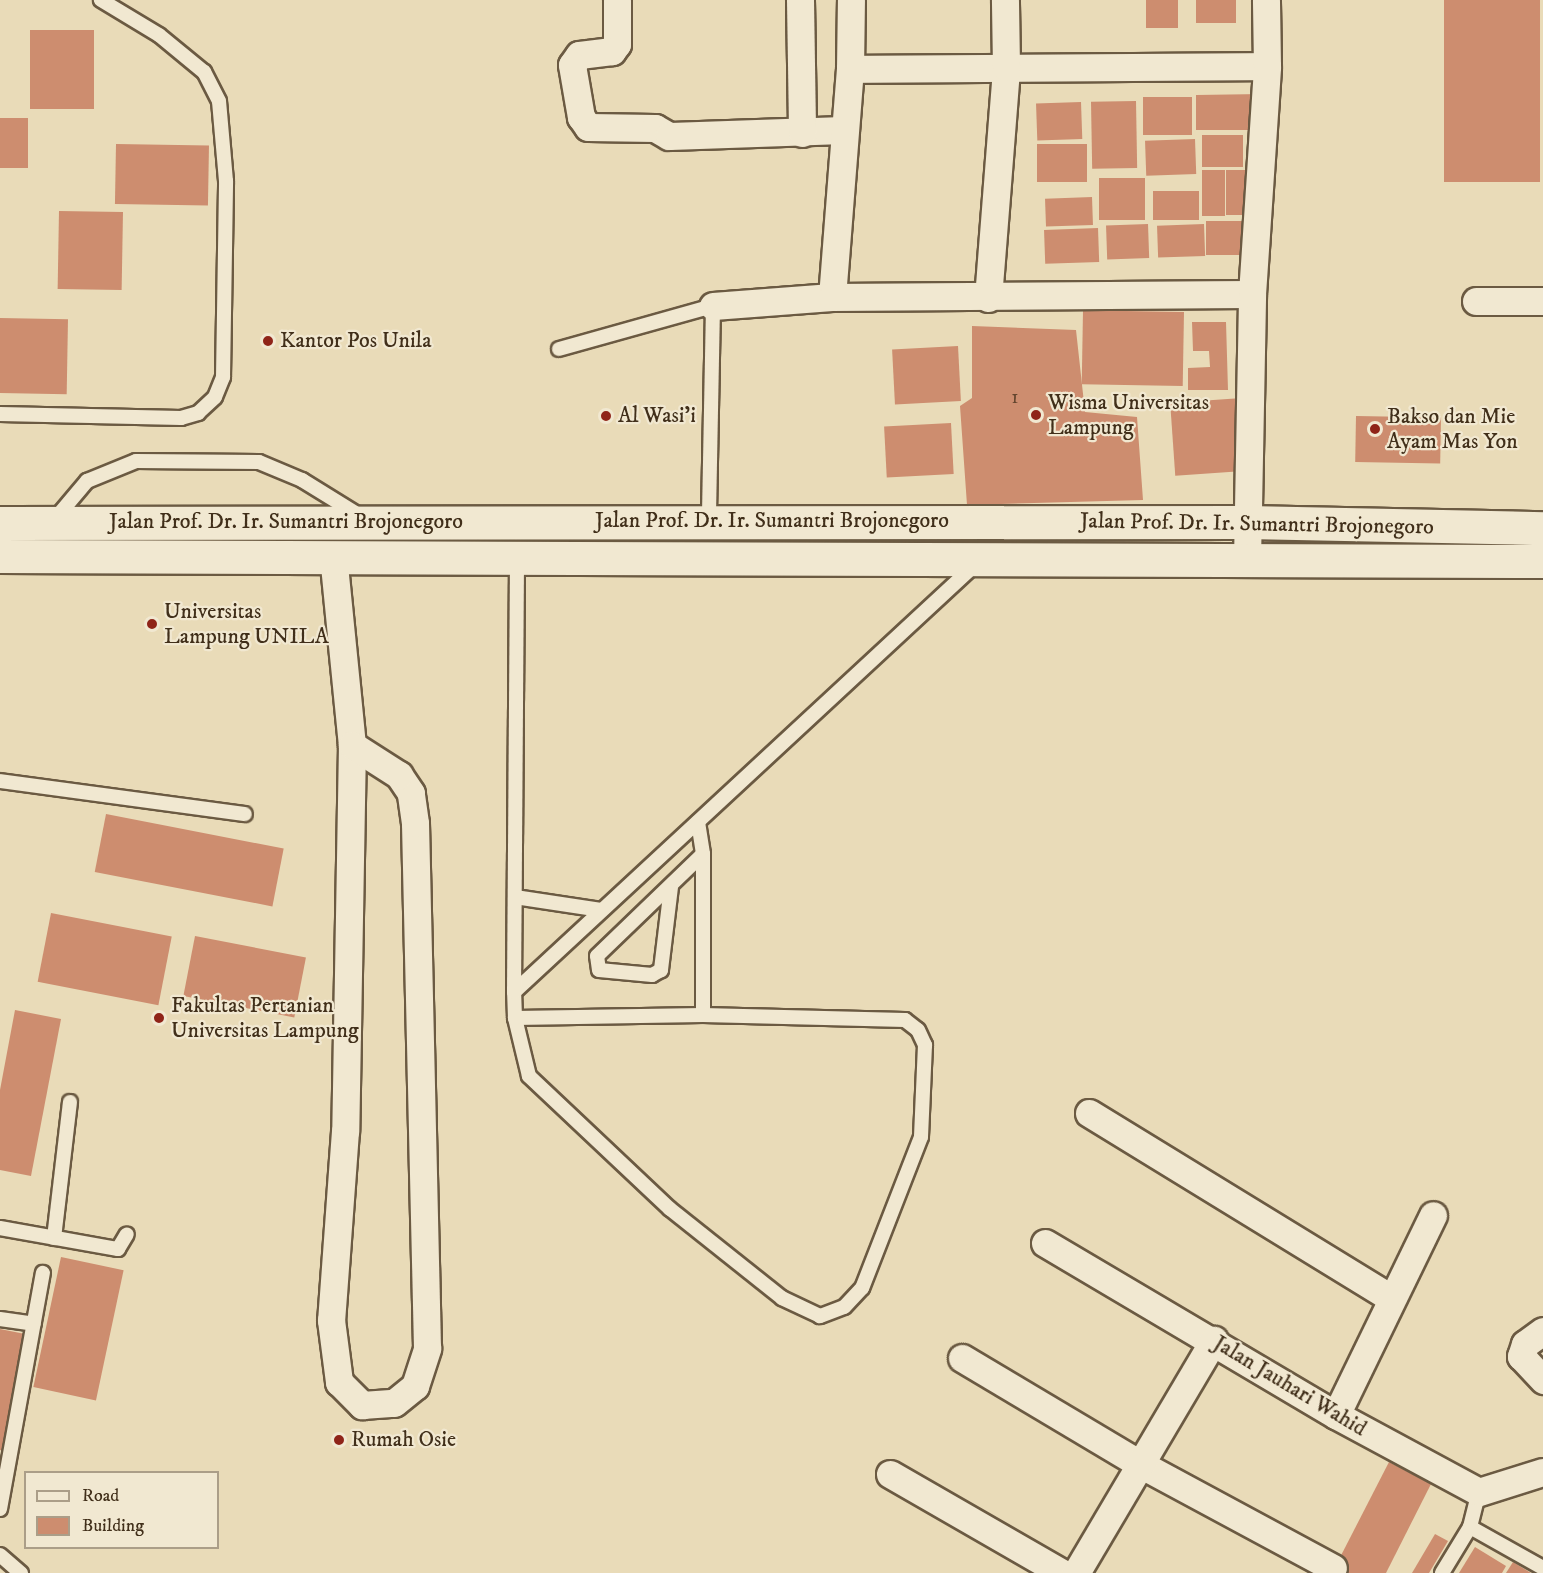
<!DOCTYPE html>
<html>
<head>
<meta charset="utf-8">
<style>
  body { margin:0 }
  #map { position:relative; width:1543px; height:1573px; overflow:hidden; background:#e9dbb8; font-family:"IM FELL DW Pica",serif }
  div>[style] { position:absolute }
  .building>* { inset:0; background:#cd8d6f; transform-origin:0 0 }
  .roads { filter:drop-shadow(2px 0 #6b5a42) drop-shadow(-2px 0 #6b5a42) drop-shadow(0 2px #6b5a42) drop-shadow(0 -2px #6b5a42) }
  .lane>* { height:14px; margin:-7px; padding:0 7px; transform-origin:7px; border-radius:7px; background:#f1e8d1 }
  .street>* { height:27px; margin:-13.5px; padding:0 13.5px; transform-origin:13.5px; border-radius:13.5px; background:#f1e8d1 }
  .secondary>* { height:33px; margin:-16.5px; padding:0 16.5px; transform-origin:16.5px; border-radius:16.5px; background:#f1e8d1 }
  .dots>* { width:16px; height:16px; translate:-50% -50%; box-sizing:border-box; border:3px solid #f1e8d1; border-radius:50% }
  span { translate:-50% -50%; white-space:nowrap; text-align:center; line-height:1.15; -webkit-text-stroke:4.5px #f1e8d1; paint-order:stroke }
  .number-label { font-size:20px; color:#64462f }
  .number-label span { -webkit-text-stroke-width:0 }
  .poi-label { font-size:22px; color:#412f1a }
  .left { translate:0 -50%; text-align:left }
  .street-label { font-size:22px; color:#412f1a }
  .legend { position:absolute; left:24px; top:1471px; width:195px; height:78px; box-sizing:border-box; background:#f1e8d1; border:2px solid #ab9e88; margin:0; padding:8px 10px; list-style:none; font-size:18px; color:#412f1a }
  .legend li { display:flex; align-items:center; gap:12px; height:30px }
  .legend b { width:30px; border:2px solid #ab9e88 }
</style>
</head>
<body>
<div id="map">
  <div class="building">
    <div style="left:1146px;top:0;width:32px;height:28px"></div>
    <div style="left:1196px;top:0;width:40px;height:23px"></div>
    <div style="left:1444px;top:0;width:96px;height:182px"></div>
    <div style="left:30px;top:30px;width:64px;height:79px"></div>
    <div style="clip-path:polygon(1262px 94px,1262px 115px,1249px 116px,1249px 130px,1196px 130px,1196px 95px)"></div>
    <div style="left:1143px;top:97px;width:49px;height:38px"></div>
    <div style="left:1136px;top:101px;width:67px;height:45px;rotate:89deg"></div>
    <div style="left:1081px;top:102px;width:37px;height:45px;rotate:88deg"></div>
    <div style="left:0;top:118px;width:28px;height:50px"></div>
    <div style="left:1243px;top:135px;width:32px;height:41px;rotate:90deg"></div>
    <div style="left:1195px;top:139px;width:35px;height:50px;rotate:88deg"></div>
    <div style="left:116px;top:144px;width:93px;height:60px;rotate:1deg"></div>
    <div style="left:1037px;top:144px;width:50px;height:38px"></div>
    <div style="left:1202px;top:170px;width:23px;height:46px"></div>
    <div style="left:1226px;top:170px;width:28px;height:45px"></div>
    <div style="left:1145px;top:178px;width:42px;height:46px;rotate:90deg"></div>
    <div style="left:1199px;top:191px;width:29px;height:46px;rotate:90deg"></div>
    <div style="left:1092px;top:197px;width:28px;height:47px;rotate:88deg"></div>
    <div style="left:59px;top:211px;width:64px;height:78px;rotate:1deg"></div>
    <div style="left:1206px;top:221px;width:48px;height:34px"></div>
    <div style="left:1148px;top:224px;width:34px;height:42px;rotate:88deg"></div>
    <div style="left:1204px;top:224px;width:32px;height:47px;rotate:88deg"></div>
    <div style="left:1098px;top:228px;width:34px;height:54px;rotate:88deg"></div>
    <div style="left:1184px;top:312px;width:74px;height:101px;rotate:91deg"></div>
    <div style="left:0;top:318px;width:68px;height:75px;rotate:1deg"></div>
    <div style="clip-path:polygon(1192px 322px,1226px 322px,1228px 390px,1188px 390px,1188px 368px,1210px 367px,1209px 351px,1193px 351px)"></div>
    <div style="clip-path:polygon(972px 326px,1076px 330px,1085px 412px,1137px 417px,1143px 500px,967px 505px,960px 406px,972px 398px)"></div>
    <div style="left:958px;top:346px;width:55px;height:66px;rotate:87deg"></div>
    <div style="left:1242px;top:398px;width:73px;height:72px;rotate:86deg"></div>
    <div style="left:1356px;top:416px;width:85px;height:46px;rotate:1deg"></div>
    <div style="left:951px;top:423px;width:51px;height:67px;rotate:87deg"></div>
    <div style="left:106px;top:814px;width:181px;height:59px;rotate:11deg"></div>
    <div style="left:51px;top:913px;width:123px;height:70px;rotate:11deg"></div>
    <div style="left:195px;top:936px;width:113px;height:61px;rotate:11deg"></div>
    <div style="clip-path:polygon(15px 1010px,61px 1019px,31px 1176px,0 1170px,0 1090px)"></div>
    <div style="left:61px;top:1257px;width:64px;height:133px;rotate:12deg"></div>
    <div style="clip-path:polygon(0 1329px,25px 1334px,3px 1451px,0 1450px)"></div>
    <div style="clip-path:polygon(1389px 1462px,1431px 1484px,1386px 1573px,1332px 1573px)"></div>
    <div style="clip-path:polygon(1435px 1534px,1448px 1541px,1429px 1573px,1412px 1573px)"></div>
    <div style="clip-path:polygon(1475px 1547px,1506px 1566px,1502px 1573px,1459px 1573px)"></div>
    <div style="clip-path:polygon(1513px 1562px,1531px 1573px,1506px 1573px)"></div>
  </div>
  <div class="roads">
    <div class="lane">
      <div style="left:559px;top:349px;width:160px;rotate:-15.6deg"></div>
      <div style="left:713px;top:306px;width:215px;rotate:91.1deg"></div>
      <div style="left:0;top:414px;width:181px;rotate:1.3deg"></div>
      <div style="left:181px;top:418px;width:18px;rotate:-16deg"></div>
      <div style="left:198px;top:413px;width:23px;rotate:-43deg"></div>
      <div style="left:215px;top:397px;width:22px;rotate:-68deg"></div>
      <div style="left:223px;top:377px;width:196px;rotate:-89.1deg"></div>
      <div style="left:226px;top:181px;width:80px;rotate:-95deg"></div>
      <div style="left:219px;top:101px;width:33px;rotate:-117deg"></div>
      <div style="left:204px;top:72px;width:58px;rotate:-140.6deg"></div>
      <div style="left:159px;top:35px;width:68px;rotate:-148.9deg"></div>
      <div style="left:55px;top:519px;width:50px;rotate:-49.9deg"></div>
      <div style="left:87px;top:481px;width:53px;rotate:-22.2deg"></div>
      <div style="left:136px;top:461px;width:123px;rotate:0.5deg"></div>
      <div style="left:259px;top:462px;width:47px;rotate:22.7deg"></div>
      <div style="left:302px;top:480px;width:65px;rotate:31.7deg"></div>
      <div style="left:0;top:781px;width:247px;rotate:7.7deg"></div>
      <div style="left:698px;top:822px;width:32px;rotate:81deg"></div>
      <div style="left:703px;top:854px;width:161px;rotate:90deg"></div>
      <div style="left:671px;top:887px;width:84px;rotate:96.9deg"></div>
      <div style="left:661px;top:970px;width:10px;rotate:151deg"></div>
      <div style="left:652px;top:975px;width:53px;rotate:-174.6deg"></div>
      <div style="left:599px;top:970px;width:14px;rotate:-98deg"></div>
      <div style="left:597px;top:956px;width:147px;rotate:-43.9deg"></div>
      <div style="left:515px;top:897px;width:87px;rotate:8.6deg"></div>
      <div style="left:514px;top:992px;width:631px;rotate:-42.82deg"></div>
      <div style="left:515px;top:1018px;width:188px;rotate:-0.9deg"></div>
      <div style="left:703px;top:1015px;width:202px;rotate:1.4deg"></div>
      <div style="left:905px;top:1020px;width:16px;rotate:38deg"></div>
      <div style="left:918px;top:1030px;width:17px;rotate:65deg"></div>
      <div style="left:925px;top:1045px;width:92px;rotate:92.5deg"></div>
      <div style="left:921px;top:1137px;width:162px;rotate:111.3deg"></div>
      <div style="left:862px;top:1288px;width:26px;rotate:133deg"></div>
      <div style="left:844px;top:1307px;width:26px;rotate:159deg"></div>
      <div style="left:820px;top:1316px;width:42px;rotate:-154.7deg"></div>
      <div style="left:782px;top:1298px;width:143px;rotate:-141.5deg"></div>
      <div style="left:670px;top:1209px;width:194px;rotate:-136.7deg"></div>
      <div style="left:529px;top:1076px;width:60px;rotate:-103.6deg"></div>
      <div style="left:515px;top:1018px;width:26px;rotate:-92deg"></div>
      <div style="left:514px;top:992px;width:435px;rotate:-89.6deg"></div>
      <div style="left:0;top:1228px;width:120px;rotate:10.1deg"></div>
      <div style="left:118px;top:1249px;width:17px;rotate:-59deg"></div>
      <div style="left:54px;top:1238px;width:137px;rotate:-83.3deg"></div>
      <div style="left:0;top:1319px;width:34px;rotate:8deg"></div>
      <div style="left:0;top:1509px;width:240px;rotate:-79.7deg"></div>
      <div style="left:1470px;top:1527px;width:84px;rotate:29.3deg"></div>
      <div style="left:0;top:1555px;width:28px;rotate:41deg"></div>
      <div style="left:1442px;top:1573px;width:54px;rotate:-58.7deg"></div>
      <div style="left:1470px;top:1527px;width:36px;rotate:-76deg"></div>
    </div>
    <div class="street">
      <div style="left:617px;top:0;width:44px;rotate:90deg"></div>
      <div style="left:617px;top:44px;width:9px;rotate:126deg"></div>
      <div style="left:612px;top:51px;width:33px;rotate:173deg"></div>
      <div style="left:579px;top:55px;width:12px;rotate:125deg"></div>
      <div style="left:572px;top:65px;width:53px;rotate:80.2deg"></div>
      <div style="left:581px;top:117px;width:12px;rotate:55deg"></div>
      <div style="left:588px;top:127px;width:67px;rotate:0.9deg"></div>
      <div style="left:655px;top:128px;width:16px;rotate:30deg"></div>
      <div style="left:669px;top:136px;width:175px;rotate:-2deg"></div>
      <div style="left:800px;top:0;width:133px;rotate:89.1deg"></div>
      <div style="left:850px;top:69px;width:417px;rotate:-0.4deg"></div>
      <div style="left:832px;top:297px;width:229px;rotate:-85.5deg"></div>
      <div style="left:850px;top:69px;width:69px;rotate:-89.2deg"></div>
      <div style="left:988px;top:298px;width:232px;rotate:-85.5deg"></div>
      <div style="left:1006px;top:67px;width:67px;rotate:-90.9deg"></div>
      <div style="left:1476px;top:301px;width:67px"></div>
      <div style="left:713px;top:306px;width:119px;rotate:-4.3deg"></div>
      <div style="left:832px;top:297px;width:420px;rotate:-0.4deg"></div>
      <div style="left:333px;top:555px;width:191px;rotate:84.3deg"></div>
      <div style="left:352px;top:745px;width:386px;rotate:91deg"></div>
      <div style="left:345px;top:1131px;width:190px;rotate:94.2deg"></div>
      <div style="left:331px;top:1320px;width:63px;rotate:82.6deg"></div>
      <div style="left:339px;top:1382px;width:33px;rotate:45deg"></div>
      <div style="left:362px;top:1405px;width:32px;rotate:-4deg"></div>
      <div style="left:394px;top:1403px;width:27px;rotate:-39deg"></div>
      <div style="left:415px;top:1386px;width:40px;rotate:-72deg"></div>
      <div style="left:427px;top:1348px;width:525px;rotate:-91.31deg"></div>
      <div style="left:415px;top:823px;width:30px;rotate:-98deg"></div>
      <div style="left:411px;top:793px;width:22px;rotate:-124deg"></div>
      <div style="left:399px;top:775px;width:56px;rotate:-147.4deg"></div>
      <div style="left:1247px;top:560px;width:266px;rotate:-88.9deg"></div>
      <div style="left:1252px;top:294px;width:228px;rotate:-86.2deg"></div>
      <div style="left:1267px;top:66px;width:66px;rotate:-90.9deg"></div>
      <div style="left:1089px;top:1113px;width:354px;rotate:31.5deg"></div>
      <div style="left:1045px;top:1243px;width:338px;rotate:30.6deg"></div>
      <div style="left:1336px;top:1415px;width:162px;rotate:28.3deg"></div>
      <div style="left:1479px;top:1492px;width:67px;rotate:-17.4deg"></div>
      <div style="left:1543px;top:1331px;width:22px;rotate:144deg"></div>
      <div style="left:1525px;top:1344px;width:13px;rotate:108deg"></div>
      <div style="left:1521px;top:1356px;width:33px;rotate:47deg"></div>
      <div style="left:962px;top:1358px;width:207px;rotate:30.8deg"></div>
      <div style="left:1140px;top:1464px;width:219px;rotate:28.3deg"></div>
      <div style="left:1336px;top:1415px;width:222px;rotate:-64.1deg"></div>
      <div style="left:890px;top:1474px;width:198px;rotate:29.9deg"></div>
      <div style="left:1076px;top:1573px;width:271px;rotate:-59.4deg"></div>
    </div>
    <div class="secondary">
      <div style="left:0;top:523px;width:1247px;rotate:-0.05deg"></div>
      <div style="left:1247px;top:522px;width:296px;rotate:1.2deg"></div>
      <div style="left:0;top:556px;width:1543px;rotate:0.19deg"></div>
    </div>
  </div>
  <div class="dots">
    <div style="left:268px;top:341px;background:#8f2418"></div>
    <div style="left:1036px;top:415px;background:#8f2418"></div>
    <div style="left:606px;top:416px;background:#8f2418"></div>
    <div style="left:1375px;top:429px;background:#8f2418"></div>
    <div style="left:152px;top:624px;background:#8f2418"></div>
    <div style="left:159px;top:1018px;background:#8f2418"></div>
    <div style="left:339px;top:1440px;background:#8f2418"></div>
  </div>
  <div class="number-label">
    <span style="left:1015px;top:397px">1</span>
  </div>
  <div class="poi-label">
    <span class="left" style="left:280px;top:341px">Kantor Pos Unila</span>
    <span class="left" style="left:1048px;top:415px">Wisma Universitas<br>Lampung</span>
    <span class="left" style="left:618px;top:416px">Al Wasi'i</span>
    <span class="left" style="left:1387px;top:429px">Bakso dan Mie<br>Ayam Mas Yon</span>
    <span class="left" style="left:164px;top:624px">Universitas<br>Lampung UNILA</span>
    <span class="left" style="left:171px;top:1018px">Fakultas Pertanian<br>Universitas Lampung</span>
    <span class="left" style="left:351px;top:1440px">Rumah Osie</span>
  </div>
  <div class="street-label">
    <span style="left:772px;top:521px">Jalan Prof. Dr. Ir. Sumantri Brojonegoro</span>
    <span style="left:286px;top:522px">Jalan Prof. Dr. Ir. Sumantri Brojonegoro</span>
    <span style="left:1257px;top:524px;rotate:1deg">Jalan Prof. Dr. Ir. Sumantri Brojonegoro</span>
    <span style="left:1290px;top:1386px;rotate:31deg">Jalan Jauhari Wahid</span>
  </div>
  <ul class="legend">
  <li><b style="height:8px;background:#f1e8d1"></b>Road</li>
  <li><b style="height:16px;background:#cd8d6f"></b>Building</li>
  </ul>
</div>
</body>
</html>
